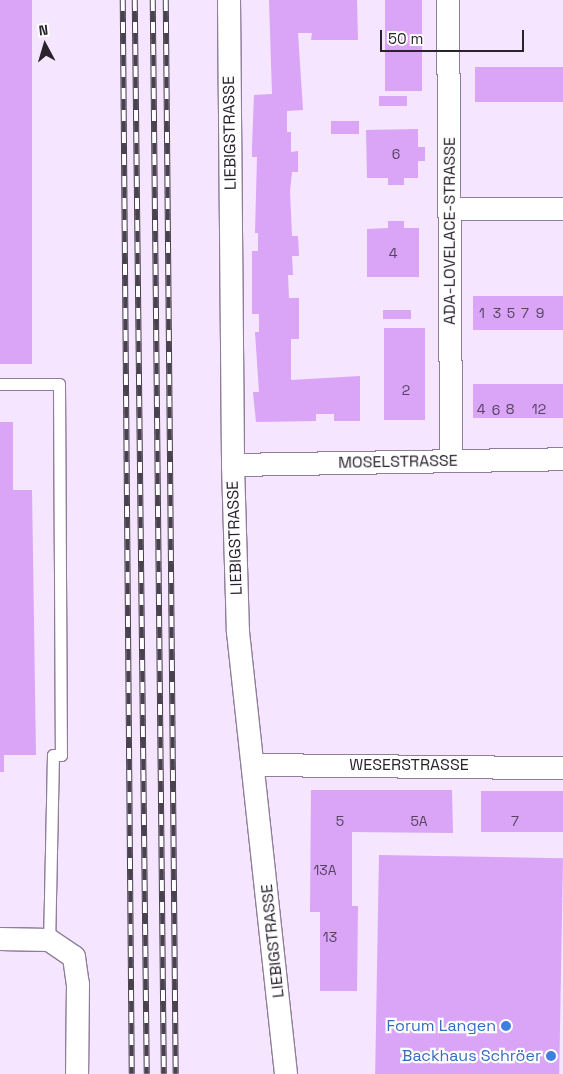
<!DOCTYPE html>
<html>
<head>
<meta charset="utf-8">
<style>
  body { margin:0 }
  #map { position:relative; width:563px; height:1074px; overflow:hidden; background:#f5e5fe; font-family:"Space Grotesk",sans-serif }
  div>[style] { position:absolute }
  .building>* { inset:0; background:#daa4f7; transform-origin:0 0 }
  .roads { filter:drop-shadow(1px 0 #8f7e99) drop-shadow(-1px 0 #8f7e99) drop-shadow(0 1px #8f7e99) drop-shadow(0 -1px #8f7e99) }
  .lane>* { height:11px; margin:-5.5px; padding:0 5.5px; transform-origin:5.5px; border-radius:5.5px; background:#fff }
  .street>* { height:22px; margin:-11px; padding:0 11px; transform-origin:11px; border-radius:11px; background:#fff }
  .rail>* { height:5.5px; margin-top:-2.75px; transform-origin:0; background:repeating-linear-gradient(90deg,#fff 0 11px,#49414e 0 22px); box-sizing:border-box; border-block:1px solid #49414e }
  .dots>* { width:14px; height:14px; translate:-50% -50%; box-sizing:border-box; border:2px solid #fff; border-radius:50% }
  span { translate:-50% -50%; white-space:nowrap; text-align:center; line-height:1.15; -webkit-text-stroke:4.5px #fff; paint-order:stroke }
  .number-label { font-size:14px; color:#564360 }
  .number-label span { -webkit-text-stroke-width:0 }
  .street-label { font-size:16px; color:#2a232e }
  .shop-label { font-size:16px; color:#366cbe }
  .right { translate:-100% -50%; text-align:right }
  .north { position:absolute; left:20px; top:20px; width:50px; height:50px; -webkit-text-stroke:4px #fff; paint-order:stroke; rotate:354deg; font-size:14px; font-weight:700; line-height:20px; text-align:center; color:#2a232e }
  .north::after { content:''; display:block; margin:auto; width:18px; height:22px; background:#2a232e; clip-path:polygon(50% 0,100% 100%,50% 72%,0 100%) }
  .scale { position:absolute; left:380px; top:30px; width:144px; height:22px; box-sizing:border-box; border:2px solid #2a232e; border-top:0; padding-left:6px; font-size:15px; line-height:18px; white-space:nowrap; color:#2a232e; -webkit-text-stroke:4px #fff; paint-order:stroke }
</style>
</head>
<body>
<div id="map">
  <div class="building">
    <div style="left:0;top:0;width:32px;height:364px"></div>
    <div style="clip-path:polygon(269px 0,357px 0,358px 40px,311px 40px,312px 33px,298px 33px,303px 110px,287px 111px,287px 132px,291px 132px,291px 152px,298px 151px,298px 172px,292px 172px,290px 191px,292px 236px,298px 236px,299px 256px,292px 256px,293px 275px,288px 275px,289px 298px,299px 298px,299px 339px,291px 339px,291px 380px,360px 376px,360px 421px,334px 421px,334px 414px,316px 414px,316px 421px,256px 422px,253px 392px,259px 392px,255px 332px,259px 332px,259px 314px,252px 314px,252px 251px,258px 251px,258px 233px,255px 233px,257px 157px,252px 157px,252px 147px,254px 95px,272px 94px)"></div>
    <div style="left:385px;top:0;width:37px;height:91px"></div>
    <div style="left:563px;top:67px;width:35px;height:88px;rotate:90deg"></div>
    <div style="left:379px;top:96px;width:28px;height:10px"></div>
    <div style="left:331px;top:121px;width:28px;height:13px"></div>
    <div style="clip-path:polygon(418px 129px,418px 147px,425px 147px,425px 161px,418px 161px,418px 178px,404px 178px,404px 185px,388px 185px,388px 178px,367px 178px,366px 130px)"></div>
    <div style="clip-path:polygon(388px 221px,404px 221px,404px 228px,419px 228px,419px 277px,367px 277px,367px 229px,388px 228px)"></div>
    <div style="left:563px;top:296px;width:34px;height:90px;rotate:90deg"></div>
    <div style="left:383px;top:310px;width:28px;height:9px"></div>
    <div style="left:384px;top:328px;width:41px;height:92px"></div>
    <div style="left:563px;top:384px;width:34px;height:90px;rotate:90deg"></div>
    <div style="clip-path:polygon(0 422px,13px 422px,13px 490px,32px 490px,36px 755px,4px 755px,4px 772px,0 772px)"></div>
    <div style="clip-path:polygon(311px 790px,452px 790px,453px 833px,352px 832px,352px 906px,358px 906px,357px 991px,320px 991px,320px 912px,310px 912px)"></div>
    <div style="left:481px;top:791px;width:82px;height:41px"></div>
    <div style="left:379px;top:855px;width:184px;height:219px;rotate:1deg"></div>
  </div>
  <div class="roads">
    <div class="lane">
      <div style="left:0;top:384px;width:59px"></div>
      <div style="left:59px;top:384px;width:371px;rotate:89.7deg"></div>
      <div style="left:61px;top:755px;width:8px;rotate:180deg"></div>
      <div style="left:53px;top:755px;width:185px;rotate:91.2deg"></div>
    </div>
    <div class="street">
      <div style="left:229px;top:0;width:465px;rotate:89.5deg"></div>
      <div style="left:233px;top:465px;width:167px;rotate:88.3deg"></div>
      <div style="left:238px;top:632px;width:445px;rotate:83.8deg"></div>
      <div style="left:448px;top:0;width:461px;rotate:89.6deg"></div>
      <div style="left:450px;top:209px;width:113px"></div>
      <div style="left:233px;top:465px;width:330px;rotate:-1deg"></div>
      <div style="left:254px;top:765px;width:309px;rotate:0.6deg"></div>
      <div style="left:0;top:939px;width:49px;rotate:1.2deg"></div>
      <div style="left:49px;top:940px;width:30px;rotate:34deg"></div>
      <div style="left:74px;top:957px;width:27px;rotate:82deg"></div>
      <div style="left:78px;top:984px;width:90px;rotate:90.6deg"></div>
    </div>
  </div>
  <div class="rail">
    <div style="left:123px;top:0;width:1074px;rotate:89.52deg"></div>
    <div style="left:135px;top:0;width:1074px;rotate:89.36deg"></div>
    <div style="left:153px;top:0;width:1074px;rotate:89.41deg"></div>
    <div style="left:166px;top:0;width:1074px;rotate:89.47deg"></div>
  </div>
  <div class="dots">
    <div style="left:506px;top:1026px;background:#3f7fe0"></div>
    <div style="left:551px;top:1056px;background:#3f7fe0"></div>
  </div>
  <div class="number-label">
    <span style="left:396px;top:154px">6</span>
    <span style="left:393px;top:253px">4</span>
    <span style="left:482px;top:313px">1</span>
    <span style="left:497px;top:313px">3</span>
    <span style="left:511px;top:313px">5</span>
    <span style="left:525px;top:313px">7</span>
    <span style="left:540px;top:313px">9</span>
    <span style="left:406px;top:390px">2</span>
    <span style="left:481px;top:409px">4</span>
    <span style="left:510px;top:409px">8</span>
    <span style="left:539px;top:409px">12</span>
    <span style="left:496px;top:410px">6</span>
    <span style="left:340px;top:821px">5</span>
    <span style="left:419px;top:821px">5A</span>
    <span style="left:515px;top:821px">7</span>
    <span style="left:325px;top:870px">13A</span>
    <span style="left:330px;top:937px">13</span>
  </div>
  <div class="street-label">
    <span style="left:230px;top:133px;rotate:-91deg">LIEBIGSTRASSE</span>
    <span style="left:450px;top:231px;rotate:-90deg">ADA-LOVELACE-STRASSE</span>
    <span style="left:398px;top:462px;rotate:-1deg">MOSELSTRASSE</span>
    <span style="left:235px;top:538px;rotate:-92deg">LIEBIGSTRASSE</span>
    <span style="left:409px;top:765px">WESERSTRASSE</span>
    <span style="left:273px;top:941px;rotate:-96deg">LIEBIGSTRASSE</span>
  </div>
  <div class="shop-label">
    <span class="right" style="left:496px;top:1026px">Forum Langen</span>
    <span class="right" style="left:541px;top:1056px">Backhaus Schröer</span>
  </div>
  <div class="north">N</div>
  <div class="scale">50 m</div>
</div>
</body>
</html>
